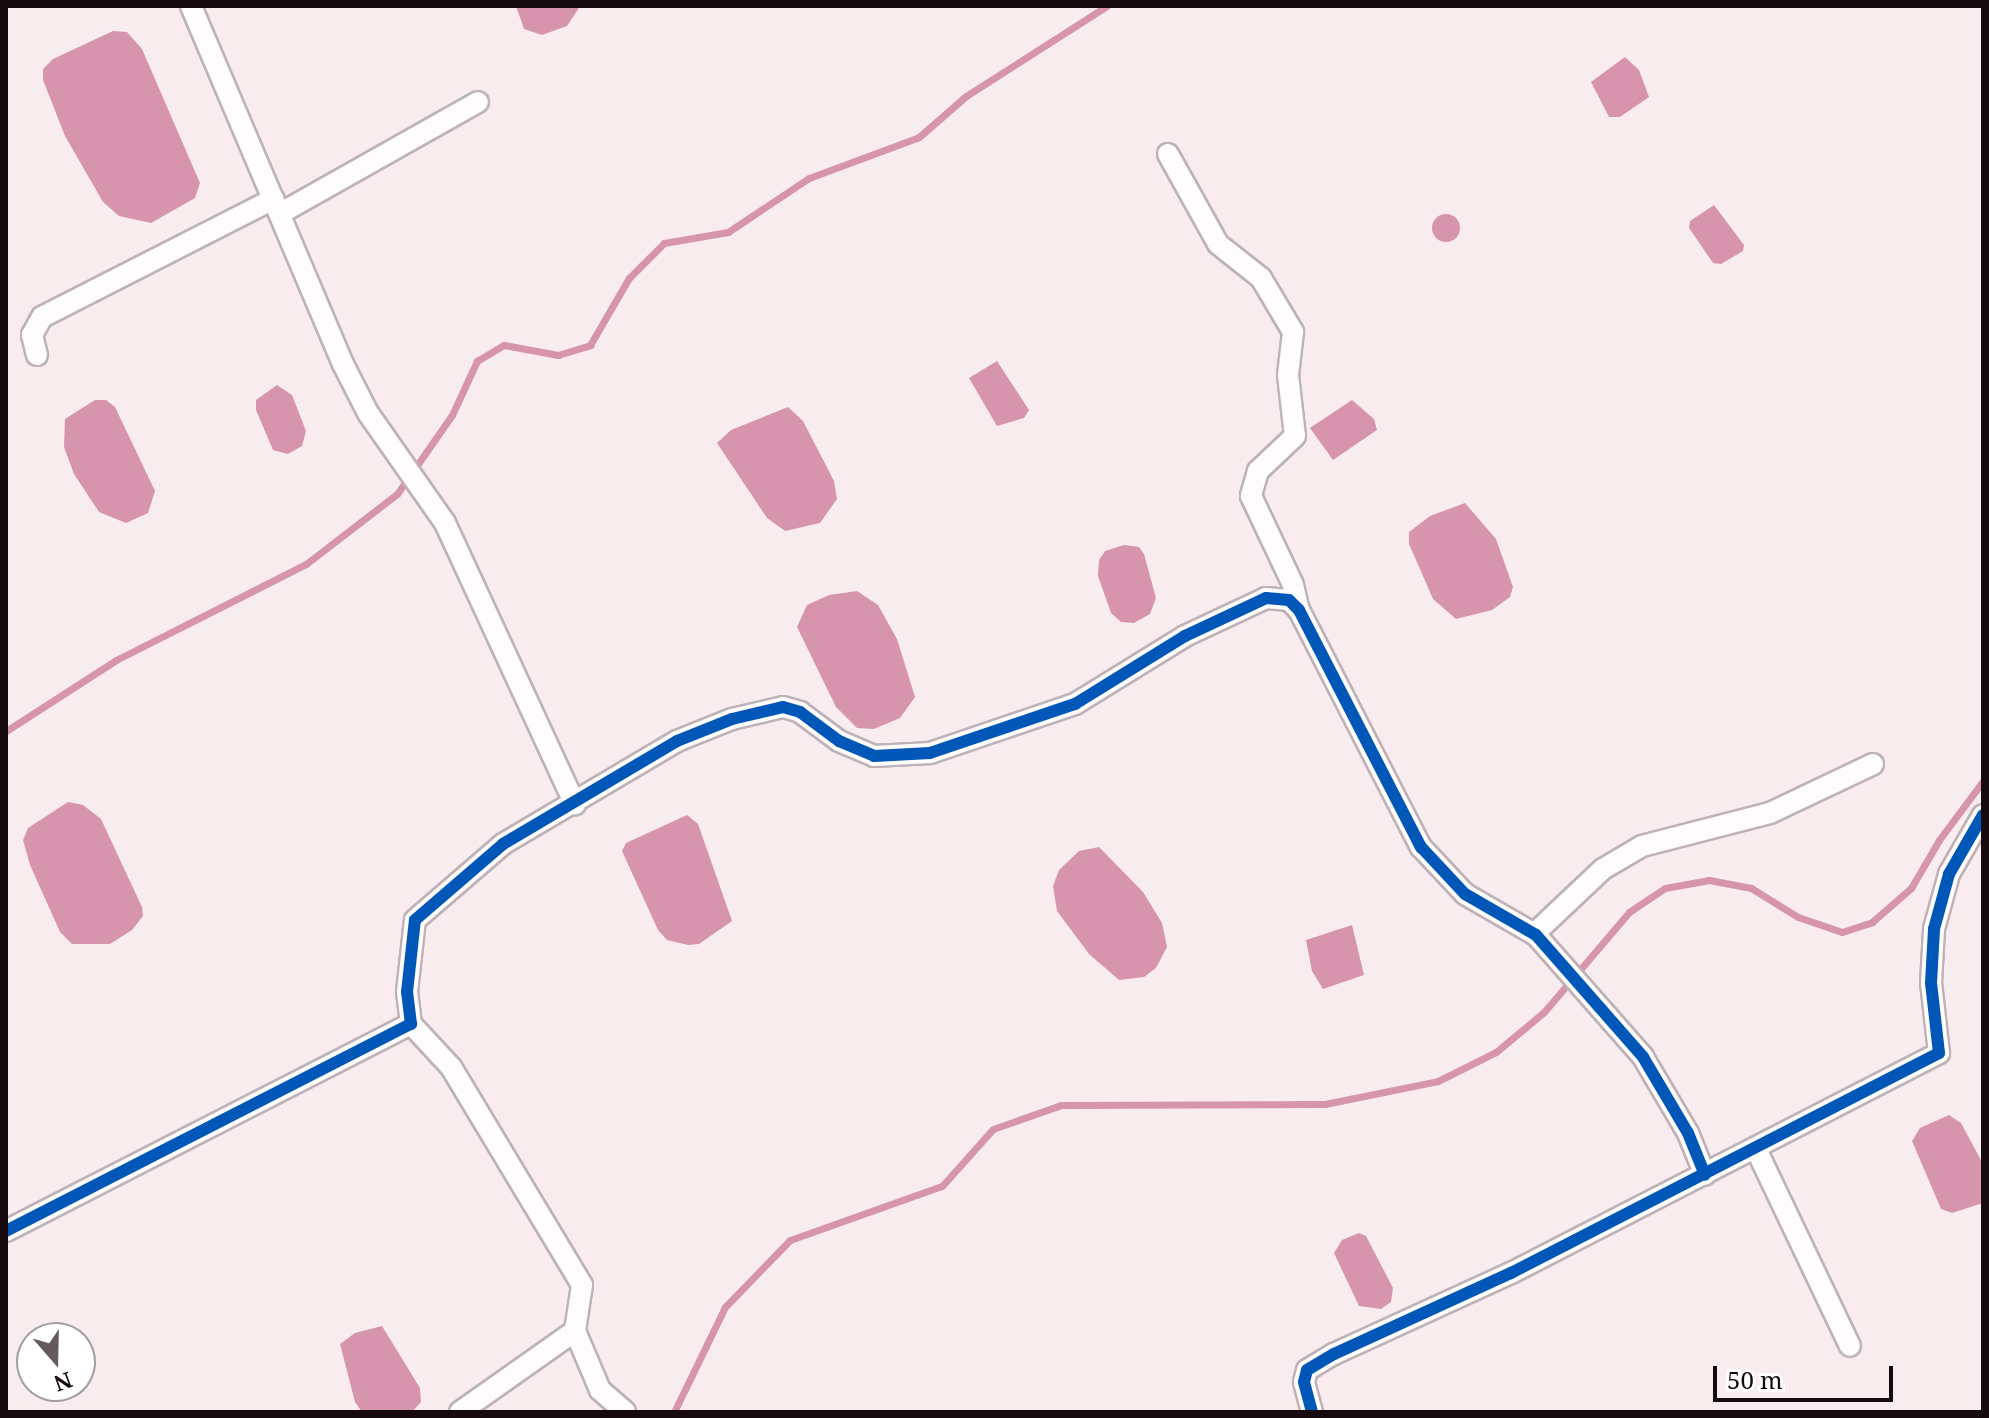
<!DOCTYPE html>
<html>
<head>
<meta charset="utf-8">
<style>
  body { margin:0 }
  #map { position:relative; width:1989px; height:1418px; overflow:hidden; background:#f8ecef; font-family:"Noto Serif",serif }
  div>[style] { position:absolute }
  .water>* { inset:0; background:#d695ad }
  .round { border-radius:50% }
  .stream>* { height:7px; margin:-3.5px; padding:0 3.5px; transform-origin:3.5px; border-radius:3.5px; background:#d695ad }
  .roads { filter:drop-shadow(2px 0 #beb2b6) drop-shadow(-2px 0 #beb2b6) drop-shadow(0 2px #beb2b6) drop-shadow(0 -2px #beb2b6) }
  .minor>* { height:20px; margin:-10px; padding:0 10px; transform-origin:10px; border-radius:10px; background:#fefcfd }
  .cycleway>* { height:12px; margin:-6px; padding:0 6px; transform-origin:6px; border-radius:6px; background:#0057b8 }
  span { translate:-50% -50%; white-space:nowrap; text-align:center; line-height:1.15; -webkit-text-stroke:7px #fff; paint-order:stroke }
  .frame { position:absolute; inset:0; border:8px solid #160a0e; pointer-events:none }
  .north { position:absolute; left:16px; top:1322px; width:80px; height:80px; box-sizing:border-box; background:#fff; border:2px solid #a29d9f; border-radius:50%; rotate:160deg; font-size:22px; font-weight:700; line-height:32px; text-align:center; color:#160a0e }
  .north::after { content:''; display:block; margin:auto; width:28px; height:36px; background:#65595d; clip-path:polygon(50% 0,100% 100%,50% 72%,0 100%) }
  .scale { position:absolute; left:1713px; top:1366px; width:180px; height:36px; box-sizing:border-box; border:4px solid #160a0e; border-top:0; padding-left:10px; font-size:24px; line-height:28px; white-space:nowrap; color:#160a0e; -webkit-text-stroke:6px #fff; paint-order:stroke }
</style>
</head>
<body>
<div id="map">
  <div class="water">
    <div style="clip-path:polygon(516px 6px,579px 6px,579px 8px,567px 26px,542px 35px,524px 29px)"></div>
    <div style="clip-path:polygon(113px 31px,127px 32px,142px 49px,200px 183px,195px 198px,151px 223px,119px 216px,103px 202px,65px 136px,43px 80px,43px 69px,53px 59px)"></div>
    <div style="clip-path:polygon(1625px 57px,1639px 70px,1649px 97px,1620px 117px,1609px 117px,1591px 82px)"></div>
    <div style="clip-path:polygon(1714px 205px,1744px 245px,1743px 251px,1721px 264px,1713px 263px,1689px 228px,1690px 221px)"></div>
    <div class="round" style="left:1432px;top:214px;width:28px;height:28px"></div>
    <div style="clip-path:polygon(997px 361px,1029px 410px,1024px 418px,997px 426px,969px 378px)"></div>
    <div style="clip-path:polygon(277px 385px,292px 395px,306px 431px,302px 446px,288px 454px,273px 450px,256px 410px,256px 400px)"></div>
    <div style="clip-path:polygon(95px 400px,106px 400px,115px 407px,155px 491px,148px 513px,126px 523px,99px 512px,74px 474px,64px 447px,65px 419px)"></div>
    <div style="clip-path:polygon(1352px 400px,1374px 419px,1377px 430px,1333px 460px,1310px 428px)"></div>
    <div style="clip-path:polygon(788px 407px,803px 421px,834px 481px,837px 499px,820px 523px,785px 531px,767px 518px,717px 443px,731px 430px)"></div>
    <div style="clip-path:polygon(1465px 503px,1496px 539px,1513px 587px,1510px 597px,1492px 610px,1456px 619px,1433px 599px,1409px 544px,1409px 532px,1430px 516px)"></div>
    <div style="clip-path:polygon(1124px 545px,1139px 547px,1144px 554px,1156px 598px,1150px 614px,1134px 623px,1121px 622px,1111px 613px,1098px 576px,1099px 560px,1105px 551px)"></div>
    <div style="clip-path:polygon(857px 591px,878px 605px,897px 639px,915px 697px,900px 718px,874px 729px,857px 728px,836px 707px,797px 627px,807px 605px,829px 595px)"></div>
    <div style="clip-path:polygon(68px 802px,83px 805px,101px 819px,142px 907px,143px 916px,132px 930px,110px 944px,72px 944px,60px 932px,30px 865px,23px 840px,28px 828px)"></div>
    <div style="clip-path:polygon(687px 815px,698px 824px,732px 921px,699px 944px,688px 945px,667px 940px,658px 930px,622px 851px,626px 843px)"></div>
    <div style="clip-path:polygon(1099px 847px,1143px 892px,1162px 923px,1167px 947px,1156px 968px,1144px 977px,1119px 980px,1089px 954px,1057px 911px,1053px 886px,1059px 870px,1079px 851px)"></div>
    <div style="clip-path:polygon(1352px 925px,1364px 975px,1323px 989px,1312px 971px,1306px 940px)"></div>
    <div style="clip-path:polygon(1949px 1115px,1961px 1123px,1983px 1164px,1983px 1203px,1952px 1213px,1941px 1209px,1912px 1141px,1920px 1128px)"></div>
    <div style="clip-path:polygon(1359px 1233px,1366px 1236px,1393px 1288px,1391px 1302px,1381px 1309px,1359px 1306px,1334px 1253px,1342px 1240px)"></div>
    <div style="clip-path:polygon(382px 1326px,420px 1388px,421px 1402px,412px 1412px,362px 1412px,355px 1402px,340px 1344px,355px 1333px)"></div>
  </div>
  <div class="stream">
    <div style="left:6px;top:731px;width:131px;rotate:-32.8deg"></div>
    <div style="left:116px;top:660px;width:213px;rotate:-26.8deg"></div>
    <div style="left:306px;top:564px;width:115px;rotate:-37.6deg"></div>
    <div style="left:397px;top:494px;width:96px;rotate:-55.2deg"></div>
    <div style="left:452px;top:415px;width:60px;rotate:-65.2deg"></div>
    <div style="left:477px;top:361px;width:31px;rotate:-31deg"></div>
    <div style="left:504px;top:345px;width:55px;rotate:10.5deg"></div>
    <div style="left:558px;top:355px;width:34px;rotate:-17deg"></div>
    <div style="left:590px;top:345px;width:78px;rotate:-59.8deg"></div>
    <div style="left:629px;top:278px;width:49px;rotate:-45deg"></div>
    <div style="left:664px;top:243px;width:65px;rotate:-9.8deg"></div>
    <div style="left:728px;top:232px;width:97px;rotate:-33.7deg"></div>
    <div style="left:809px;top:178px;width:117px;rotate:-20.4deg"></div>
    <div style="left:919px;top:137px;width:62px;rotate:-41.1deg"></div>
    <div style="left:966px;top:96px;width:167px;rotate:-32.6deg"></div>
    <div style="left:674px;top:1412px;width:117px;rotate:-64.1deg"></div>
    <div style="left:725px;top:1307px;width:93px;rotate:-45.9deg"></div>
    <div style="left:790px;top:1240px;width:161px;rotate:-19.6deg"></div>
    <div style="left:942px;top:1186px;width:76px;rotate:-48.2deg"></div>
    <div style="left:993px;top:1129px;width:72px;rotate:-19.4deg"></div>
    <div style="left:1061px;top:1105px;width:264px;rotate:-0.2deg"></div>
    <div style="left:1325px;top:1104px;width:115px;rotate:-11.5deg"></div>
    <div style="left:1438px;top:1081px;width:65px;rotate:-26.6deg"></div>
    <div style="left:1496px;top:1052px;width:62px;rotate:-39.8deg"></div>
    <div style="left:1544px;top:1012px;width:131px;rotate:-49.6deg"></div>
    <div style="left:1629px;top:912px;width:43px;rotate:-33.7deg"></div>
    <div style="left:1665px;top:888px;width:45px;rotate:-10.3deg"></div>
    <div style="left:1709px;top:880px;width:43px;rotate:10.8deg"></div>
    <div style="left:1751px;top:888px;width:55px;rotate:31.7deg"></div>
    <div style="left:1798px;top:917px;width:46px;rotate:18.8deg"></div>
    <div style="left:1842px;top:932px;width:32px;rotate:-18deg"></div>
    <div style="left:1872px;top:922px;width:52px;rotate:-41.1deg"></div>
    <div style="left:1911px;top:888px;width:56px;rotate:-59.7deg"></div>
    <div style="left:1939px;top:840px;width:74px;rotate:-53.3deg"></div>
  </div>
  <div class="roads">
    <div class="minor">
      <div style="left:191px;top:6px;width:389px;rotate:67deg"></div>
      <div style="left:343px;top:364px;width:55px;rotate:63deg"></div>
      <div style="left:368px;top:413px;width:134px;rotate:55deg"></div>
      <div style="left:445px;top:523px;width:310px;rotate:65.2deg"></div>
      <div style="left:1168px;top:154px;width:103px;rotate:60.9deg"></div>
      <div style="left:1218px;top:244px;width:55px;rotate:38.3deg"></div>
      <div style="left:1261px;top:278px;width:63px;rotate:59.3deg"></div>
      <div style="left:1293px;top:332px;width:43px;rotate:96.6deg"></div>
      <div style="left:1288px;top:375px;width:61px;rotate:83.5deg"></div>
      <div style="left:1295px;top:436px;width:51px;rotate:136.6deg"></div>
      <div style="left:1258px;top:471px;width:26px;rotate:106deg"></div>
      <div style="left:1251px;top:496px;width:98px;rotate:64.7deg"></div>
      <div style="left:1293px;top:585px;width:26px;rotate:77deg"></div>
      <div style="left:281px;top:213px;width:226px;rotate:-29.4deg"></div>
      <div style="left:37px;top:355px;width:21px;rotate:-104deg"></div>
      <div style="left:32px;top:335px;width:21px;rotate:-61deg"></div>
      <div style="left:42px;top:317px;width:260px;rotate:-27deg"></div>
      <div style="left:1534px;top:934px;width:95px;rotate:-43.3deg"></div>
      <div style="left:1603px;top:869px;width:45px;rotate:-30.5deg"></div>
      <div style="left:1642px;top:846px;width:132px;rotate:-14.5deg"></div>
      <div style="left:1770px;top:813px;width:114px;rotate:-25.4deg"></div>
      <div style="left:411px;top:1024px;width:59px;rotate:47.1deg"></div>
      <div style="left:451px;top:1067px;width:254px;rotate:59deg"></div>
      <div style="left:582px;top:1285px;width:47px;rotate:98.7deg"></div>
      <div style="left:575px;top:1331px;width:64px;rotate:67deg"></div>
      <div style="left:600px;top:1390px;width:33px;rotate:41deg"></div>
      <div style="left:1756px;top:1149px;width:218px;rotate:64.5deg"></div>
      <div style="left:6px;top:1231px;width:455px;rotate:-27.1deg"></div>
      <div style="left:411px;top:1024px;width:32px;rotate:-97deg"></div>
      <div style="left:407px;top:992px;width:72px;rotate:-83.7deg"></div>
      <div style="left:415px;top:920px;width:116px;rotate:-40.8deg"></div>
      <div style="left:503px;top:844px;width:202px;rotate:-30.6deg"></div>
      <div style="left:677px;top:741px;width:59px;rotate:-21.8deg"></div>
      <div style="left:732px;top:719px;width:52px;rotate:-13.2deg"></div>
      <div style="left:783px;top:707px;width:18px;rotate:16deg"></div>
      <div style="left:800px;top:712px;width:49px;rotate:36.6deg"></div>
      <div style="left:839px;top:741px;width:38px;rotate:23deg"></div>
      <div style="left:874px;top:756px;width:56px;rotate:-3.1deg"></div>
      <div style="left:930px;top:753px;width:153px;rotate:-18.7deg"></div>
      <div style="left:1075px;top:704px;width:129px;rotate:-31.7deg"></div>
      <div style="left:1185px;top:636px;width:89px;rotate:-25.1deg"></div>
      <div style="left:1266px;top:598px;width:23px;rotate:5deg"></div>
      <div style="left:1289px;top:600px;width:14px;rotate:45deg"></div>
      <div style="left:1299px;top:610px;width:267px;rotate:62.8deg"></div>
      <div style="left:1421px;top:847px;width:64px;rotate:46.9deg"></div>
      <div style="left:1465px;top:894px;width:82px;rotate:30deg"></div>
      <div style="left:1536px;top:935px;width:162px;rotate:48.7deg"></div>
      <div style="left:1643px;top:1057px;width:88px;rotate:59.4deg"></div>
      <div style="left:1688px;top:1133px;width:45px;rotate:68deg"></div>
      <div style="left:460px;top:1412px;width:141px;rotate:-35.2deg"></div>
      <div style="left:1312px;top:1412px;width:31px;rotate:-105deg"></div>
      <div style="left:1304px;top:1382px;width:12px;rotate:-76deg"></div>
      <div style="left:1307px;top:1370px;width:31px;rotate:-31deg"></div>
      <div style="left:1334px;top:1354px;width:195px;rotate:-24.6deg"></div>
      <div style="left:1511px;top:1273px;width:481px;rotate:-27.2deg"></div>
      <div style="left:1939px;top:1053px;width:70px;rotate:-96.5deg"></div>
      <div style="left:1931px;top:983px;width:54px;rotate:-86.8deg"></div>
      <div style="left:1934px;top:929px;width:57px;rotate:-74.7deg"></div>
      <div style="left:1949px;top:874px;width:68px;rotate:-60deg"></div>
    </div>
  </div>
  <div class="cycleway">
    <div style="left:6px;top:1231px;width:455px;rotate:-27.1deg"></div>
    <div style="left:411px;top:1024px;width:32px;rotate:-97deg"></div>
    <div style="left:407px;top:992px;width:72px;rotate:-83.7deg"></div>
    <div style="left:415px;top:920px;width:116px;rotate:-40.8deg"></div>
    <div style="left:503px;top:844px;width:202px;rotate:-30.6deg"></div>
    <div style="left:677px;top:741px;width:59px;rotate:-21.8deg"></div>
    <div style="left:732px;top:719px;width:52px;rotate:-13.2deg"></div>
    <div style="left:783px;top:707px;width:18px;rotate:16deg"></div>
    <div style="left:800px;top:712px;width:49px;rotate:36.6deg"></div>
    <div style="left:839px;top:741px;width:38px;rotate:23deg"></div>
    <div style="left:874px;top:756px;width:56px;rotate:-3.1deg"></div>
    <div style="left:930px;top:753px;width:153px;rotate:-18.7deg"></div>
    <div style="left:1075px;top:704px;width:129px;rotate:-31.7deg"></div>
    <div style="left:1185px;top:636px;width:89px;rotate:-25.1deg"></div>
    <div style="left:1266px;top:598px;width:23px;rotate:5deg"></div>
    <div style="left:1289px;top:600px;width:14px;rotate:45deg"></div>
    <div style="left:1299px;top:610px;width:267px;rotate:62.8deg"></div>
    <div style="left:1421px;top:847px;width:64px;rotate:46.9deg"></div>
    <div style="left:1465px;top:894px;width:82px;rotate:30deg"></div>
    <div style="left:1536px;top:935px;width:162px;rotate:48.7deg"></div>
    <div style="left:1643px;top:1057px;width:88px;rotate:59.4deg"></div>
    <div style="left:1688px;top:1133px;width:45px;rotate:68deg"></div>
    <div style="left:1312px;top:1412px;width:31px;rotate:-105deg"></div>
    <div style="left:1304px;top:1382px;width:12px;rotate:-76deg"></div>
    <div style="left:1307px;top:1370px;width:31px;rotate:-31deg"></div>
    <div style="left:1334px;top:1354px;width:195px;rotate:-24.6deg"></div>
    <div style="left:1511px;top:1273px;width:481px;rotate:-27.2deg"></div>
    <div style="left:1939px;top:1053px;width:70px;rotate:-96.5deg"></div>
    <div style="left:1931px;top:983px;width:54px;rotate:-86.8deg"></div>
    <div style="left:1934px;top:929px;width:57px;rotate:-74.7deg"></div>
    <div style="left:1949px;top:874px;width:68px;rotate:-60deg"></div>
  </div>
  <div class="frame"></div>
  <div class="north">N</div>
  <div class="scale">50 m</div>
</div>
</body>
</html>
